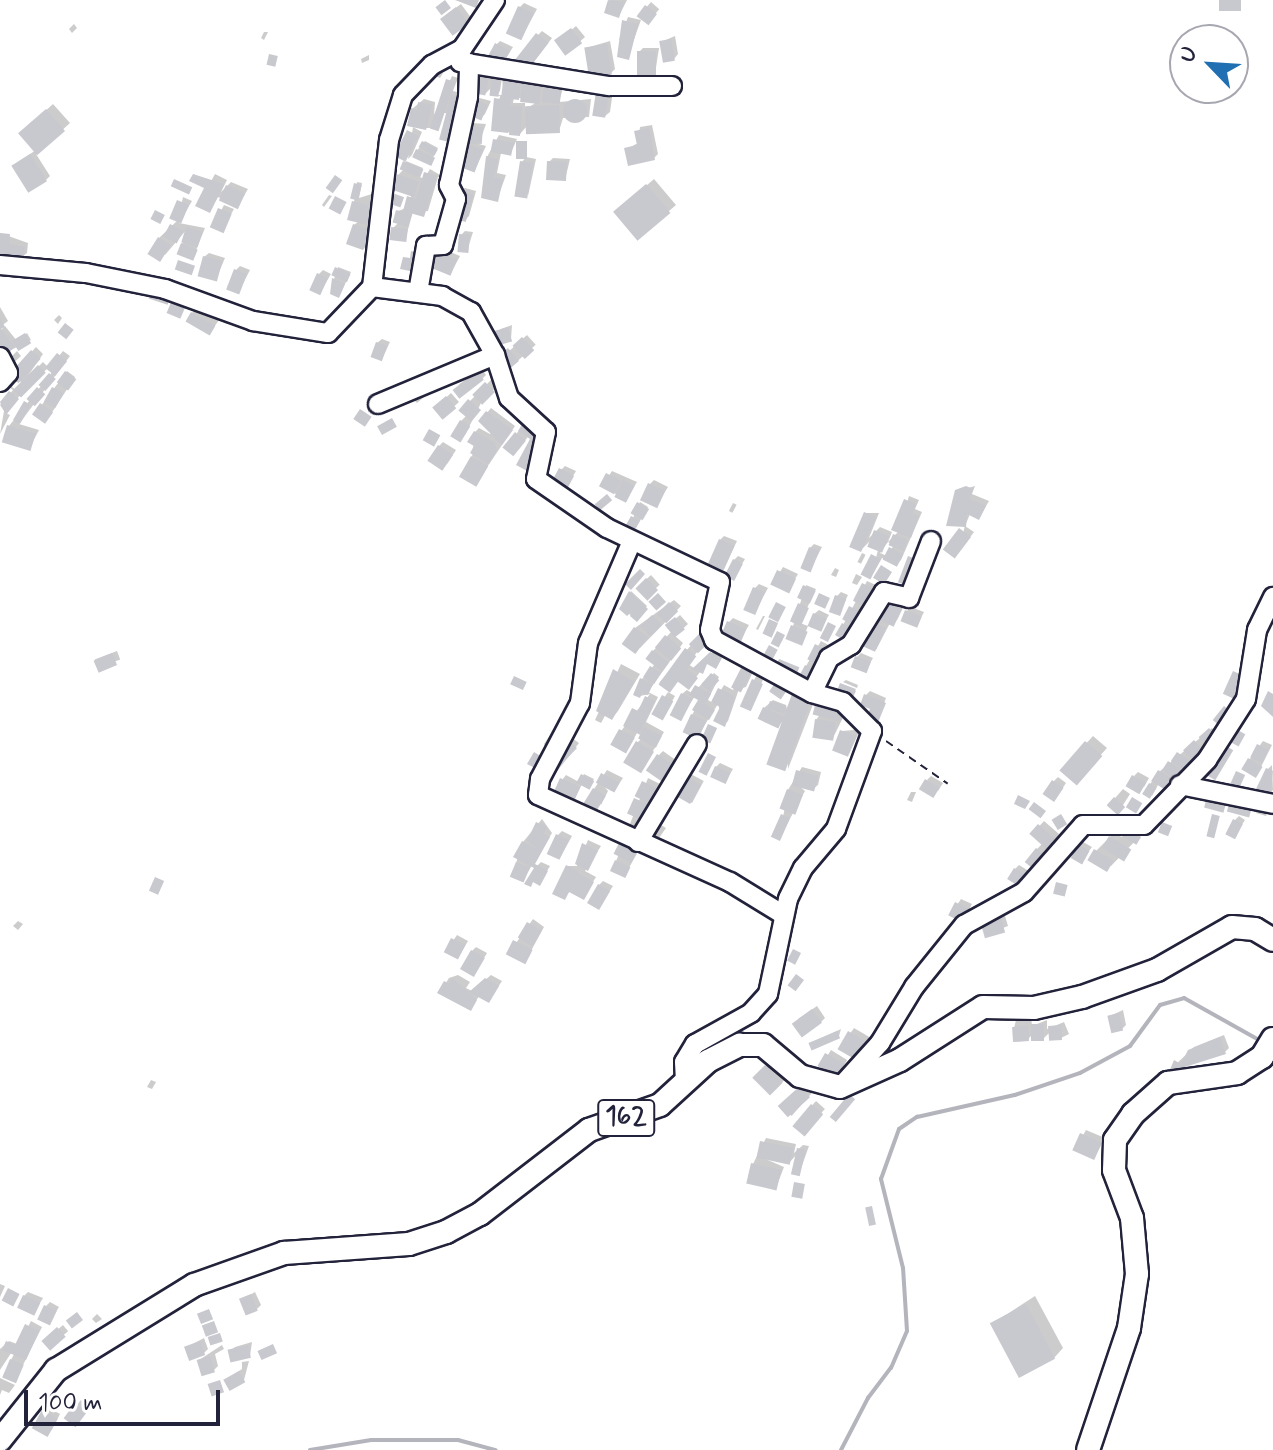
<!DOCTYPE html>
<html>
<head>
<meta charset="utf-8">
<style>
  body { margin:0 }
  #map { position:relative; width:1273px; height:1450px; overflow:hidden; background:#fff; font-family:Mynerve,sans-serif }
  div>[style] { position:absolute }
  .shadow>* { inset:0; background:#0003; transform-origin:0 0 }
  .stream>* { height:4px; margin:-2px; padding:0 2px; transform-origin:2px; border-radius:2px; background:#b4b4bc }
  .building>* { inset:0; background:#c8c8cf; transform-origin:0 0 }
  .round { border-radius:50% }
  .path>* { height:2px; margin-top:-1px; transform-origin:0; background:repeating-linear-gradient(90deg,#22223b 0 8px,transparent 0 14px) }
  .roads { filter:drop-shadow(2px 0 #22223b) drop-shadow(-2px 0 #22223b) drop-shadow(0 2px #22223b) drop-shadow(0 -2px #22223b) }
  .minor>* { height:18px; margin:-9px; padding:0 9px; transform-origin:9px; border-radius:9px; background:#fff }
  .major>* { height:22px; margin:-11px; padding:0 11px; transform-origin:11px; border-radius:11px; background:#fff }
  span { translate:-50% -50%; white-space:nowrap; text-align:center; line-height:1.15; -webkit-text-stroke:7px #fff; paint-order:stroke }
  .shield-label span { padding:2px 6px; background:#fff; border:2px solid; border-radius:6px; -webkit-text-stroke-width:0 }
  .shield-label { font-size:26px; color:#22223b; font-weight:700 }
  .north { position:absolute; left:1169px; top:24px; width:80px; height:80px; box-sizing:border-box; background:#fff; border:2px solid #a7a7b1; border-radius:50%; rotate:295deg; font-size:22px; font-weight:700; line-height:32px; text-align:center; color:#22223b }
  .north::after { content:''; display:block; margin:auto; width:28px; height:36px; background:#1f6fb2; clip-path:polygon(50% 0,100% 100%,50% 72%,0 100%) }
  .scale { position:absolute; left:24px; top:1390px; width:196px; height:36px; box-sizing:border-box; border:4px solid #22223b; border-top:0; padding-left:10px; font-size:24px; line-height:28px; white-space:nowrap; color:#22223b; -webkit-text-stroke:6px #fff; paint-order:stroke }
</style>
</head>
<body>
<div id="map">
  <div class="shadow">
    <div style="clip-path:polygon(610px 0,627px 0,619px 16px,606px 12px)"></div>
    <div style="left:651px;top:2px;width:11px;height:18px;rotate:41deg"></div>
    <div style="clip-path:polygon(524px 3px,537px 9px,521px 39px,520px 7px)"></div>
    <div style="clip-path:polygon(461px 4px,472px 19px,468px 23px,446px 15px)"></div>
    <div style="clip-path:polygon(628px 17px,641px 20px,633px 42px,619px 40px)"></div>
    <div style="clip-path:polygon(74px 24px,77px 28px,72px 33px,69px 29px)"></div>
    <div style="clip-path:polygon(576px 26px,585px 37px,567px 53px,562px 38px)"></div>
    <div style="clip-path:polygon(542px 31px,552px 38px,533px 63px,538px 35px)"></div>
    <div style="clip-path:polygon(264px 32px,268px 32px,264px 40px,261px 38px)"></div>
    <div style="clip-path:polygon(675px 36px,678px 54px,674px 59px,661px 42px)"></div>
    <div style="clip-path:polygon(500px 41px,513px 47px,503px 63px,496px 45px)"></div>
    <div style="clip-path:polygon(610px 41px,615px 69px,611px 73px,586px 48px)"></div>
    <div style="clip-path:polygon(643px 48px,659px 48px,655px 74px,639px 52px)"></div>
    <div style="clip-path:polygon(369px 55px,369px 60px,362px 63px,361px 59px)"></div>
    <div style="clip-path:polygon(433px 69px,443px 73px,440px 78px,430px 74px)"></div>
    <div style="clip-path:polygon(evenodd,472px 70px,565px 81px,559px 102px,591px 99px,589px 117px,563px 118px,559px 131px,527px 126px,520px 134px,493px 130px,500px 96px,490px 94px,491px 88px,485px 94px,472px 70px,502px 78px,504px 95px,496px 95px,500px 91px,502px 78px,472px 70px,514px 97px,535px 101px,534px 104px,525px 109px,525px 103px,513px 103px,514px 97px)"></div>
    <div style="clip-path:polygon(452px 76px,458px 78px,453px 91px,491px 101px,485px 114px,481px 118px,444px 113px,436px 128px,426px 128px,412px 109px,424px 99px,435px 102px,434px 115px)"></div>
    <div style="clip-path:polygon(613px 90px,610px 112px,605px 116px,598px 93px)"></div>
    <div style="clip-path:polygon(53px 104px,70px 123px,36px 154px,50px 176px,46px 180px,18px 162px,36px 150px,21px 133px)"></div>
    <div style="clip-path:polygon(473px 123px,486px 124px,479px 144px,486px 146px,475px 170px,467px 145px)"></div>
    <div style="clip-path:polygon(652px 125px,658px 154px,654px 158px,627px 149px,638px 143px,640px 127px)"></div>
    <div style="clip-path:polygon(413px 127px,422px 132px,412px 155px,406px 161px,423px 168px,418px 176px,424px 179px,430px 169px,445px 178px,438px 177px,428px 211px,413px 212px,405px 240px,393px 228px,399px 222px,398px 211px,406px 208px,412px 194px,398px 175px,405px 168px,405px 162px,408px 159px)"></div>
    <div style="clip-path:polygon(499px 135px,517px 139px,510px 155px,501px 153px,497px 173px,506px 175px,497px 200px,487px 157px)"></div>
    <div style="clip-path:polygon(425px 141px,438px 148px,430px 163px,413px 155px)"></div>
    <div style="clip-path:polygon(526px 157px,536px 159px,528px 196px,522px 162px)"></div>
    <div style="clip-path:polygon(553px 158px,570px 159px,565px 180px,549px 162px)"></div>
    <div style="clip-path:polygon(215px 174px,227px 180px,221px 192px,231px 182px,248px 189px,238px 206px,218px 197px,210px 211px,198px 205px)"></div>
    <div style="clip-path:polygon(654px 179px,676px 205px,639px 237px,624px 205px)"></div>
    <div style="clip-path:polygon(357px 182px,362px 183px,359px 198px,375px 193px,370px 205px,377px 206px,367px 243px,354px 225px,359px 221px,354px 202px)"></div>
    <div style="clip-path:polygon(465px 188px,476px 191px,469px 216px,465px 220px,441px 215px,444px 197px)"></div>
    <div style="clip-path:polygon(329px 195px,332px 196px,324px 207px,322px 205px)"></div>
    <div style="clip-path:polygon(183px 197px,192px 201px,179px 223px,205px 228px,193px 258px,182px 244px,188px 228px,165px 255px,159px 238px,178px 220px)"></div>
    <div style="clip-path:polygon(224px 205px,234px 209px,222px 230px,213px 226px)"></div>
    <div style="clip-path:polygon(465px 231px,473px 232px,467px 251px,461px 235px)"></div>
    <div style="clip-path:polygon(0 233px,28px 243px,27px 253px,22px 257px,0 254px)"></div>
    <div style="clip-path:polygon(436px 246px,460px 256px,451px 273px)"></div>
    <div style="clip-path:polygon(209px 253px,225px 258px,216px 279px,204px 257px)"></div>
    <div style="clip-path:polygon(240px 266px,250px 270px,238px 293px,236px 270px)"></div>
    <div style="clip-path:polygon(338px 267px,351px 272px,339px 296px,334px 279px)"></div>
    <div style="clip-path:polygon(323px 270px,331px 274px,320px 293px,319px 274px)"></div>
    <div style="clip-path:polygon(0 307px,8px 321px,0 327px)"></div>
    <div style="clip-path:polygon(196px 309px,210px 317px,213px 312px,230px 318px,227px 324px,219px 320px,210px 333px,192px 313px)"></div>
    <div style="clip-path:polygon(59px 315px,62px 318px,58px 324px,54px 320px)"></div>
    <div style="clip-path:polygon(512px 325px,511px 339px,496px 333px,501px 329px)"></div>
    <div style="clip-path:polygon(5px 326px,17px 341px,27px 333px,31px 340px,3px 354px,0 331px)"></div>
    <div style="left:527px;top:335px;width:13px;height:33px;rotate:48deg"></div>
    <div style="clip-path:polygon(382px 339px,390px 342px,382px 359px,377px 343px)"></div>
    <div style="clip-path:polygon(evenodd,36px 347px,43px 354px,25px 380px,43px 362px,49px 368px,63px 351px,70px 356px,19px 424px,39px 430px,29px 449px,9px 426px,53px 371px,48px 368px,21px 394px,6px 413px,10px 415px,0 434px,4px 411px,0 405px,13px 390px,4px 383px,36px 347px,18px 379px,23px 384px,17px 391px,12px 387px,18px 379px)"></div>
    <div style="clip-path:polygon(17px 351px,21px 356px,9px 367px,5px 363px)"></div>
    <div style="clip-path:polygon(482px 369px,486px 375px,482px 379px,458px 385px)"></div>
    <div style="clip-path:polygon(67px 371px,75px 377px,49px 417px,35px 414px)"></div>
    <div style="clip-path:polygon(491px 380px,497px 386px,481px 403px,465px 435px,461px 421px,467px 415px,461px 410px)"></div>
    <div style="clip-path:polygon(430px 392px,417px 403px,413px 399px)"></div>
    <div style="left:451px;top:393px;width:12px;height:23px;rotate:48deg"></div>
    <div style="clip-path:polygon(491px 408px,515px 426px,479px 479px,472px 457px,475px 432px,479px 428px,490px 434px,494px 430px,481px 420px)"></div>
    <div style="clip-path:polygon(520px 429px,530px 434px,518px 450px,517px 433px)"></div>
    <div style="clip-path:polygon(443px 442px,456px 450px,447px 464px,439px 446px)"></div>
    <div style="clip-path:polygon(565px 466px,576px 471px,566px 488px,561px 470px)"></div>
    <div style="clip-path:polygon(612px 471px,637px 482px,626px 500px,602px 486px)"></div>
    <div style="clip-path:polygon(654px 480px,668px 487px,656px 506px,650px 484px)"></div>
    <div style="clip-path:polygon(975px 486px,972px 494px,989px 501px,982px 513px,970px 514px,965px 526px,974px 532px,959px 552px,965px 525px,957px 491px)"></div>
    <div style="clip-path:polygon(evenodd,909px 496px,919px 500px,915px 509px,922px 512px,901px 560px,897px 564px,882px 558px,871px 577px,878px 550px,872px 539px,862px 549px,866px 513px,879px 513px,869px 538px,880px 527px,892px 532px,888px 542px,899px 531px,909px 496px,888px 542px,894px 545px,887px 556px,880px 553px,888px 542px)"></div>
    <div style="clip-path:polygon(640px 502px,648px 507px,636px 528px,633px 518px)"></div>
    <div style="left:733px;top:503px;width:4px;height:9px;rotate:27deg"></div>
    <div style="clip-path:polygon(724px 536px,737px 541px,724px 568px,720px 540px)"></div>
    <div style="clip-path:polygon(814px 544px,822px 547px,810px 570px,810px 548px)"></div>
    <div style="left:862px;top:553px;width:4px;height:10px;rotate:27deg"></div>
    <div style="clip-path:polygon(738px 556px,745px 559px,734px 578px,734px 560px)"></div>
    <div style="clip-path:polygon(783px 567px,798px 574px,788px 591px,773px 583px)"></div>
    <div style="clip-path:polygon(835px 568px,839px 570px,836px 577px,831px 575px)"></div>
    <div style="clip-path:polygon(856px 574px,862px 577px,857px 585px,852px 583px)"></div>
    <div style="left:651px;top:575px;width:13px;height:19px;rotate:48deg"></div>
    <div style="clip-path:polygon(867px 581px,882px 588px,853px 636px,843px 625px)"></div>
    <div style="clip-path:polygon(759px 584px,768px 588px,755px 612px,755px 588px)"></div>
    <div style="clip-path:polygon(806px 585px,816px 589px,800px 623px,808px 626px,802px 641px,793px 626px)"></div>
    <div style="clip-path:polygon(631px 591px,647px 606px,636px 619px,621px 608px)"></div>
    <div style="clip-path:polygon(841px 592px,848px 595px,839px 614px,837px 596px)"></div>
    <div style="clip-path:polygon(674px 600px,681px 606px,640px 648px,635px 628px)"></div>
    <div style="clip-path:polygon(907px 600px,897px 620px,890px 623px,876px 650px,871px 623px)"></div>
    <div style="clip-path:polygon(911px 607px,924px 612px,917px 626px,907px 611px)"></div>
    <div style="clip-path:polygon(819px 610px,829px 615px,820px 630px,814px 614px)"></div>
    <div style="clip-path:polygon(680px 615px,688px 624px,675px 636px,683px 643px,648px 692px,658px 697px,646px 722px,664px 732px,642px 770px,637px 743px,643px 737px,637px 733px,629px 747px,621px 731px,650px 694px,640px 696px,642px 679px,655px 664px,653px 651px,672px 631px,667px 626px)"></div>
    <div style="clip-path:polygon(763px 616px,765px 616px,758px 630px,756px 629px)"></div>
    <div style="clip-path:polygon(733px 618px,749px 625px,740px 640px,729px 622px)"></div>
    <div style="clip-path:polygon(821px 641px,832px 647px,818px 678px,806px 666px)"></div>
    <div style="clip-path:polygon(692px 644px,698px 651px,688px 664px,694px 668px,713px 652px,722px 656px,717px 665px,707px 662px,687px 690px,692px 693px,714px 673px,719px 677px,708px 700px,713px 703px,724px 685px,733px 690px,747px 663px,755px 667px,746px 687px,739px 689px,728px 721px,724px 725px,718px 704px,697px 737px,692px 715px,701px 699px,695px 696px,680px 719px,682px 694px,689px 688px,676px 678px,659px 683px)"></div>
    <div style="left:117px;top:651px;width:9px;height:24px;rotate:69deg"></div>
    <div style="clip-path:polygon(861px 653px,873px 658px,865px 672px,857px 657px)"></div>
    <div style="clip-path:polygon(621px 664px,640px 674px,618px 711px,612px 718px,606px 714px,601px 723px,595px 720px)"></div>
    <div style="clip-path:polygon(758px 673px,764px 677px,751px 709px,754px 680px)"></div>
    <div style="clip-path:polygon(846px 680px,858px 685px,857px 688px,843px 682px)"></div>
    <div style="clip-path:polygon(841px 685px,856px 691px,832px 740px,816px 720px)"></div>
    <div style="clip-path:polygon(801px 689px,817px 694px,788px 769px,787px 717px,778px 726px,764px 708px,773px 700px,786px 705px,788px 713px)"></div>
    <div style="clip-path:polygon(870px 691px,886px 698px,878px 721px,866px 695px)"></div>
    <div style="clip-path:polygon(668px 692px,675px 696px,665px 714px,653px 714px)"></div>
    <div style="clip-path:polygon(857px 722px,860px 730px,849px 754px,842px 731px,854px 730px)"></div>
    <div style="clip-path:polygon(1212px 728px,1218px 735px,1209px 747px,1183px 767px,1172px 784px,1159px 783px,1152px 796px,1150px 784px,1159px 772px)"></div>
    <div style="clip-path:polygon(554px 729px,563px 735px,550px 754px,544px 744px)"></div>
    <div style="clip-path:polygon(1093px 736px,1107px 748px,1082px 776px,1062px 770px)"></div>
    <div style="clip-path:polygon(572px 738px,579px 743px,548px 783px,556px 761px)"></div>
    <div style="clip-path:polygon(1263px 741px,1272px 745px,1257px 775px,1249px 760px)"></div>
    <div style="clip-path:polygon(663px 751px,677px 761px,663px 781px,659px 755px)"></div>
    <div style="clip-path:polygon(720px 763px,733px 769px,725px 782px,716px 767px)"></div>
    <div style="clip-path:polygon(1272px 765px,1273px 790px,1270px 794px,1268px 769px)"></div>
    <div style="clip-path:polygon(802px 767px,821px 772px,818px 785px,813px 789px,798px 785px,805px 791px,779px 839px,788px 790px)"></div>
    <div style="clip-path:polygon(607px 770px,623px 778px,615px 790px,602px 784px,608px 791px,601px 805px,594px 789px)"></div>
    <div style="left:687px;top:772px;width:19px;height:25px;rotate:28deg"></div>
    <div style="clip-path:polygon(1138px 772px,1149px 778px,1144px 787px,1134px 776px)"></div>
    <div style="clip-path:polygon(584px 774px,594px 779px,590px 786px,582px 784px,573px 803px,562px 780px,566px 775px,579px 782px)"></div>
    <div style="clip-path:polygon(931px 776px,943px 783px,938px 791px,927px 780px)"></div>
    <div style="clip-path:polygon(1058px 777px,1066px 783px,1058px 795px,1054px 781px)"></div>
    <div style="clip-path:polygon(648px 778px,668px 788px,638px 832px,628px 829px)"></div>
    <div style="clip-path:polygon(1123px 789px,1130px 794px,1118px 813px,1109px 805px)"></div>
    <div style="clip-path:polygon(911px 792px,916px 792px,912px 802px,907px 800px)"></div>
    <div style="clip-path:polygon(1258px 805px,1270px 805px,1266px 816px,1256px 813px)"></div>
    <div style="clip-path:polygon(1239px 816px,1245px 820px,1234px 837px,1235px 820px)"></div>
    <div style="clip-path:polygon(542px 819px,552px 833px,523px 880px,512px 875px,523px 842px)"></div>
    <div style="clip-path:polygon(1044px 821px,1059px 834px,1038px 864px,1037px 849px,1043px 843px,1032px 834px)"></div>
    <div style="clip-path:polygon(656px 822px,666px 828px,659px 838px,669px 842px,667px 847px,652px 843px)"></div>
    <div style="clip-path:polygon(1128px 827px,1141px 835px,1111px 866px,1096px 851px,1114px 833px,1122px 837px)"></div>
    <div style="clip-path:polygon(562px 831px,572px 836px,560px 858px,558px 835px)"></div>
    <div style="clip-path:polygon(588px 840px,601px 846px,585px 871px,596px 877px,583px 898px,570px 891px,564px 898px,567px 866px,577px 866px)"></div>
    <div style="clip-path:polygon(625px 840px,640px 848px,625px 875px,616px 861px)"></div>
    <div style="clip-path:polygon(1083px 842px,1092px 847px,1081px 862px,1079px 846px)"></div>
    <div style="clip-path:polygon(541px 862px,550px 866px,540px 883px,537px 866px)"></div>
    <div style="clip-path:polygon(1019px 865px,1032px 873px,1023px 886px,1015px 869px)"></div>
    <div style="clip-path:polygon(603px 881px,613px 886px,599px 908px,599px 885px)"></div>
    <div style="clip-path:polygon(961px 899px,972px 904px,966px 915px,951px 914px)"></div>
    <div style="clip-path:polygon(1005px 916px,1008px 926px,985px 935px,987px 921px)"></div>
    <div style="clip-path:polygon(533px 919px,544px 927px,525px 962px,509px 953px)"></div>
    <div style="clip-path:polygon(18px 921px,23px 924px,18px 930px,13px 926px)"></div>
    <div style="clip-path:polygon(457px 935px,468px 941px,461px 953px,446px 951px)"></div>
    <div style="clip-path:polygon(476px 947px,487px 953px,477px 970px,472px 951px)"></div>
    <div style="clip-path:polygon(458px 975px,470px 982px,466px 988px,472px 991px,491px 975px,502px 981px,489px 1001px,480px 995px,470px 1009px,440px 992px,449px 978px)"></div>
    <div style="clip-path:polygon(817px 1006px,825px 1018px,821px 1022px,798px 1019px)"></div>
    <div style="clip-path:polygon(1123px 1010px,1126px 1025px,1122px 1029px,1110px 1016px)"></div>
    <div style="clip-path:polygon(1031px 1015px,1032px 1026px,1047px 1020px,1047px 1029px,1064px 1022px,1069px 1034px,1061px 1038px,1050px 1032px,1043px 1039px,1033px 1034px,1028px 1039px,1014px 1028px,1017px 1016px)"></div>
    <div style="clip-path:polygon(854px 1028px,871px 1038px,862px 1054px,840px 1048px)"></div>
    <div style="clip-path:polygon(841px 1029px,839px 1036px,811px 1045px,815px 1041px)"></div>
    <div style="clip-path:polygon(1224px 1035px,1229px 1048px,1225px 1052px,1172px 1068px,1194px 1047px)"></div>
    <div style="left:831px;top:1050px;width:19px;height:19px;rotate:32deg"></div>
    <div style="left:770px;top:1062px;width:23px;height:22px;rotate:45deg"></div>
    <div style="clip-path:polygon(151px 1080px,156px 1082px,152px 1089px,147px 1087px)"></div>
    <div style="left:805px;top:1084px;width:11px;height:33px;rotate:41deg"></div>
    <div style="left:816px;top:1101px;width:12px;height:32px;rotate:42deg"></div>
    <div style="clip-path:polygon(1086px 1130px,1105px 1138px,1094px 1158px,1075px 1149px)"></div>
    <div style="clip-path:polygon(766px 1138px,796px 1144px,794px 1153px,803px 1145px,809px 1146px,799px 1174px,797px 1154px,789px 1163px,761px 1157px,784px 1167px,776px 1188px,753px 1164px)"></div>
    <div style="clip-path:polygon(0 1284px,5px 1286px,0 1297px)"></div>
    <div style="clip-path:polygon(28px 1292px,43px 1298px,34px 1313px,24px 1296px)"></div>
    <div style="clip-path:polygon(255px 1292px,261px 1305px,257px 1309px,241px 1300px)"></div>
    <div style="clip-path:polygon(1035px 1296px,1063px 1348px,1054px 1358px,992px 1324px)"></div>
    <div style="clip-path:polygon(50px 1302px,59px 1307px,50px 1322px,46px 1306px)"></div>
    <div style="clip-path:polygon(97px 1314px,102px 1319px,96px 1323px,92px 1319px)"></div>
    <div style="clip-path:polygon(31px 1321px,42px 1327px,15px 1381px,11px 1360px)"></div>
    <div style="left:63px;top:1325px;width:8px;height:25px;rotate:50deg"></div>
    <div style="clip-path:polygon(204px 1338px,208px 1349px,204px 1353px,187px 1347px)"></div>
    <div style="clip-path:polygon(9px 1341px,17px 1344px,0 1370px,0 1349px)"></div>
    <div style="clip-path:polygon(252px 1342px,250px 1356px,230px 1351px,235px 1347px)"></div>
    <div style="clip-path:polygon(222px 1345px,224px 1349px,215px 1354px,218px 1366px,214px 1370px,199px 1360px)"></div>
    <div style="clip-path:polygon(249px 1361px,244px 1380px,225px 1380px,242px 1369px,242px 1362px)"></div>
    <div style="clip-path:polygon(0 1378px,15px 1385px,9px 1393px,2px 1390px,0 1395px)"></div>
    <div style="clip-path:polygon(81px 1400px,89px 1407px,79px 1420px,66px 1417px)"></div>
    <div style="clip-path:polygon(47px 1407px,60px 1414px,51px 1431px,43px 1411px)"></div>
  </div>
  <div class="stream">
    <div style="left:310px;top:1450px;width:62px;rotate:-9.3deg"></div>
    <div style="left:371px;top:1440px;width:87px"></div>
    <div style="left:458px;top:1440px;width:39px;rotate:15deg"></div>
    <div style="left:841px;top:1450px;width:59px;rotate:-62.6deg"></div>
    <div style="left:868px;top:1398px;width:38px;rotate:-53deg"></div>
    <div style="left:891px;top:1368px;width:40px;rotate:-66.6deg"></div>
    <div style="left:907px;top:1331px;width:63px;rotate:-93.6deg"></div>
    <div style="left:903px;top:1268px;width:92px;rotate:-103.9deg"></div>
    <div style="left:881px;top:1179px;width:53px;rotate:-70.2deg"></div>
    <div style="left:899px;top:1129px;width:22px;rotate:-34deg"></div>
    <div style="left:917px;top:1117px;width:100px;rotate:-12.7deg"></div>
    <div style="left:1015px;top:1095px;width:69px;rotate:-18.7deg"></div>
    <div style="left:1080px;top:1073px;width:57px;rotate:-28.4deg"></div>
    <div style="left:1130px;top:1046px;width:51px;rotate:-53.8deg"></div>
    <div style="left:1160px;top:1005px;width:25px;rotate:-16deg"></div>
    <div style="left:1184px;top:998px;width:88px;rotate:29.2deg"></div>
  </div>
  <div class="building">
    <div style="left:445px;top:0;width:10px;height:12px;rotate:53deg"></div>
    <div style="clip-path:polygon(455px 0,479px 0,476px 8px)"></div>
    <div style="clip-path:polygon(608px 0,624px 2px,619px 18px,604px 13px)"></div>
    <div style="left:1219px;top:0;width:22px;height:11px"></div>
    <div style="left:645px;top:5px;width:15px;height:14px;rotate:37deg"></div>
    <div style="left:518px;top:6px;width:17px;height:30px;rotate:24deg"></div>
    <div style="left:456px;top:7px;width:21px;height:20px;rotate:53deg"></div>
    <div style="clip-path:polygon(622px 20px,638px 24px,629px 60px,617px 57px)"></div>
    <div style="left:571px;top:28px;width:19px;height:21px;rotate:54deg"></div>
    <div style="left:536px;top:33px;width:16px;height:34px;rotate:38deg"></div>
    <div style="left:671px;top:39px;width:22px;height:12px;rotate:80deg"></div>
    <div style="left:495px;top:43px;width:17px;height:16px;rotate:28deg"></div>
    <div style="left:607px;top:44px;width:31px;height:23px;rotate:81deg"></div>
    <div style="left:637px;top:51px;width:19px;height:26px"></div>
    <div style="left:269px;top:54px;width:9px;height:11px;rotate:13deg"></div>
    <div style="left:470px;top:69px;width:20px;height:23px;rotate:11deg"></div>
    <div style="left:492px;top:72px;width:9px;height:24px;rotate:6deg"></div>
    <div style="clip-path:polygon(504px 73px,521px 75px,519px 100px,511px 99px,510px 106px,522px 107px,520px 136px,509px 135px,510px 121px,508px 133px,491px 131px,494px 98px,501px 99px)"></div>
    <div style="left:446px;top:79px;width:9px;height:52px;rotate:18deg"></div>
    <div style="left:544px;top:82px;width:18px;height:20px;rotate:6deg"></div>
    <div style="left:522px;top:84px;width:19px;height:18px;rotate:6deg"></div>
    <div style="left:596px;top:92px;width:13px;height:24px;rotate:9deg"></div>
    <div style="left:451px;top:95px;width:16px;height:46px;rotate:15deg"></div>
    <div style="left:471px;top:98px;width:18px;height:17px;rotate:22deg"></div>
    <div class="round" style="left:563px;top:99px;width:24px;height:24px"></div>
    <div style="clip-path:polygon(418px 102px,432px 105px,426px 130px,407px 126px,411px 108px,417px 110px)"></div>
    <div style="left:559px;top:105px;width:28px;height:34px;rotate:88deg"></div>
    <div style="left:46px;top:109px;width:29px;height:37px;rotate:49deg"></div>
    <div style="left:467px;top:126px;width:16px;height:17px;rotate:4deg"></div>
    <div style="clip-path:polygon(649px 128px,655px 160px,628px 166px,624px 148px,637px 145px,634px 131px)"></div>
    <div style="left:407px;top:130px;width:13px;height:29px;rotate:27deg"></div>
    <div style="left:493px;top:139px;width:21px;height:13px;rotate:11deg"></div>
    <div style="left:422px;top:141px;width:18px;height:7px;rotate:29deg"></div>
    <div style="left:516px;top:141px;width:11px;height:18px"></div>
    <div style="left:464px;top:143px;width:20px;height:24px;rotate:20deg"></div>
    <div style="left:416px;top:149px;width:21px;height:9px;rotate:25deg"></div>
    <div style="left:30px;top:154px;width:32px;height:22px;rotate:58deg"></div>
    <div style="clip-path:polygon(486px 156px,498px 159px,494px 177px,503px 179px,498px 202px,481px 198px)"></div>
    <div style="left:403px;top:161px;width:22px;height:9px;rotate:22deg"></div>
    <div style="left:520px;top:161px;width:13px;height:36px;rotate:9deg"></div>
    <div style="left:547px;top:161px;width:20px;height:19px;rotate:3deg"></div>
    <div style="clip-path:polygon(424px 172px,437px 176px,424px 217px,403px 211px,407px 196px,416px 199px)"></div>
    <div style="clip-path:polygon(193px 174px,224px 184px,210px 213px,195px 206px,204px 188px,189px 181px)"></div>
    <div style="left:396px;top:174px;width:24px;height:16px;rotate:19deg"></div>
    <div style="left:335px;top:175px;width:9px;height:16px;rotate:36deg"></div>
    <div style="left:174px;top:179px;width:20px;height:8px;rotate:24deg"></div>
    <div style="left:354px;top:183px;width:8px;height:16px;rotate:14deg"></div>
    <div style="left:646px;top:184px;width:38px;height:43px;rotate:50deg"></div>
    <div style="left:226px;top:185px;width:21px;height:17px;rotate:25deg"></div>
    <div style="left:459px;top:191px;width:15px;height:28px;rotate:16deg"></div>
    <div style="left:390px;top:192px;width:15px;height:11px;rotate:20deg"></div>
    <div style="left:335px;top:196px;width:13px;height:14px;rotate:27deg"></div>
    <div style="left:177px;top:200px;width:13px;height:20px;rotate:23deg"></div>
    <div style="clip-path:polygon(352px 201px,368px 205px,365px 215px,369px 206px,377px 207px,373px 226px,347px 220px)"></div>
    <div style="left:218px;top:208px;width:15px;height:21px;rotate:23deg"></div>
    <div style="left:155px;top:210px;width:11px;height:10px;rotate:27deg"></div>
    <div style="left:396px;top:210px;width:16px;height:13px;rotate:15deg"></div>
    <div style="left:170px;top:224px;width:15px;height:14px;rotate:28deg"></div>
    <div style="clip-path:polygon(353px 224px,375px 232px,363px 250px,346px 244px)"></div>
    <div style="left:186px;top:227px;width:17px;height:16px;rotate:17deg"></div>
    <div style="left:391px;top:227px;width:17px;height:13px;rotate:7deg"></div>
    <div style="clip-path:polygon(0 233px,10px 234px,9px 244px,25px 247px,23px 260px,0 256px)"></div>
    <div style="left:459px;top:234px;width:11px;height:18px;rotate:5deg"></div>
    <div style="left:158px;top:237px;width:15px;height:20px;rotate:32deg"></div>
    <div style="left:181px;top:243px;width:18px;height:12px;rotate:22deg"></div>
    <div style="left:430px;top:249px;width:29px;height:17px;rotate:22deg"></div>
    <div style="clip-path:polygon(411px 251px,419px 253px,415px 272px,400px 269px,403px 257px,410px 258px)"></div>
    <div style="left:203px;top:256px;width:20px;height:21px;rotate:15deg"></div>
    <div style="left:178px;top:260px;width:18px;height:10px;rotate:19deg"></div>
    <div style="left:335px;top:267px;width:17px;height:9px;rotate:24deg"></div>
    <div style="left:234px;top:269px;width:14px;height:22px;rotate:21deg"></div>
    <div style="left:317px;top:273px;width:12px;height:19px;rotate:24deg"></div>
    <div style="clip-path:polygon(332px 278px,345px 284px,339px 298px,330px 294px)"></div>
    <div style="left:151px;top:291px;width:20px;height:8px;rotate:18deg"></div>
    <div style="left:172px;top:300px;width:15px;height:14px;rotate:23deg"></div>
    <div style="left:191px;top:312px;width:28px;height:11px;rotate:30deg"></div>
    <div style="clip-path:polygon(0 318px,5px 327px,1px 329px,15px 347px,3px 357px,0 353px)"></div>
    <div style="left:65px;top:323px;width:11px;height:12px;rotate:38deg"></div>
    <div style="left:508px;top:327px;width:15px;height:15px;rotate:74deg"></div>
    <div style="left:25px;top:333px;width:12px;height:15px;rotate:59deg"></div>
    <div style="left:522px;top:337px;width:18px;height:13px;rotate:47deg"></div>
    <div style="left:376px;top:342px;width:12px;height:16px;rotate:20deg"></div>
    <div style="left:508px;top:348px;width:17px;height:12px;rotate:50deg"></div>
    <div style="left:31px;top:350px;width:13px;height:33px;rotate:42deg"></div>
    <div style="left:57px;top:353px;width:13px;height:19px;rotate:39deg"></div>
    <div style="left:38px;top:365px;width:11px;height:35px;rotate:45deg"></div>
    <div style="left:65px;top:371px;width:14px;height:14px;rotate:36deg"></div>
    <div style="left:477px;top:371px;width:11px;height:31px;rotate:52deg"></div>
    <div style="left:49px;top:373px;width:9px;height:16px;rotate:41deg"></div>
    <div style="left:485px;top:382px;width:14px;height:18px;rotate:45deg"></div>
    <div style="left:37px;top:387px;width:11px;height:16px;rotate:41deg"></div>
    <div style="left:52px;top:387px;width:13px;height:17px;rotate:29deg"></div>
    <div style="clip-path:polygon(9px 391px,19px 399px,6px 415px,0 402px)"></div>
    <div style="left:446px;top:396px;width:16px;height:18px;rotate:50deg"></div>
    <div style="left:468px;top:399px;width:17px;height:15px;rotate:40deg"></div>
    <div style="left:24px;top:401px;width:8px;height:22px;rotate:30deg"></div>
    <div style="left:40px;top:403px;width:16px;height:14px;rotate:35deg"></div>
    <div style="left:360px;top:409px;width:14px;height:12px;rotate:34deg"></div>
    <div style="clip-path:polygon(486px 411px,513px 430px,502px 445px,478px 421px)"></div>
    <div style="left:392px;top:418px;width:10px;height:17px;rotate:61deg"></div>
    <div style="left:460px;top:420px;width:12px;height:19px;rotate:31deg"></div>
    <div style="clip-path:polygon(524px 421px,548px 441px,531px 473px,516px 465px,530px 439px,518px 431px)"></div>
    <div style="left:7px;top:425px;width:30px;height:18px;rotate:17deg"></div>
    <div style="left:429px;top:429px;width:13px;height:13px;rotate:29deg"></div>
    <div style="clip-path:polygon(474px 431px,495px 443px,497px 450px,489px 464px,470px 453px,474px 446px,467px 442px)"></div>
    <div style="left:515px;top:432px;width:14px;height:20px;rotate:39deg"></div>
    <div style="left:438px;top:445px;width:18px;height:19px;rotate:34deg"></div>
    <div style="left:471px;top:456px;width:20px;height:24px;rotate:30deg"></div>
    <div style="left:559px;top:468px;width:17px;height:17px;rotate:28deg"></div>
    <div style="left:606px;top:473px;width:17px;height:15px;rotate:28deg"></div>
    <div style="left:623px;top:480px;width:13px;height:19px;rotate:27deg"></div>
    <div style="left:648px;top:483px;width:19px;height:19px;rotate:25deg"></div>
    <div style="clip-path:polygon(966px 486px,973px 489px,969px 499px,986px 506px,979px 520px,967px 514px,966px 527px,946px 526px,955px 490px)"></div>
    <div style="left:607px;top:494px;width:8px;height:16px;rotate:50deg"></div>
    <div style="clip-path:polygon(904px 499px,916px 504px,912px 514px,919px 516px,911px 538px,891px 530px)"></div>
    <div style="left:637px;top:502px;width:14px;height:13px;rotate:30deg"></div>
    <div style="left:864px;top:512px;width:13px;height:38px;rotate:23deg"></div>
    <div style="left:631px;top:516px;width:10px;height:13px;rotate:29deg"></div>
    <div style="left:959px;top:528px;width:15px;height:27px;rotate:37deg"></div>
    <div style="left:874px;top:530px;width:16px;height:18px;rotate:22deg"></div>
    <div style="left:893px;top:534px;width:16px;height:12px;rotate:22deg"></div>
    <div style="left:719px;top:539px;width:17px;height:27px;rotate:24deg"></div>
    <div style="left:809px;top:547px;width:11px;height:23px;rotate:22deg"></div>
    <div style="left:889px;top:547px;width:16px;height:14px;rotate:27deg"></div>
    <div style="left:871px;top:554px;width:11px;height:23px;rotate:27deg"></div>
    <div style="left:908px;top:556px;width:17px;height:28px;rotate:21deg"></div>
    <div style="left:733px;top:559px;width:11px;height:19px;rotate:27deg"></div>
    <div style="left:881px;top:565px;width:13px;height:15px;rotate:32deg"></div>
    <div style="clip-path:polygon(640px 569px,645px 574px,631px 590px,625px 584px)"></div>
    <div style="left:777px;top:570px;width:21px;height:16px;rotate:25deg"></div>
    <div style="left:646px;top:578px;width:17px;height:15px;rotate:45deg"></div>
    <div style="left:862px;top:583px;width:20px;height:20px;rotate:27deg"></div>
    <div style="left:803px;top:585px;width:14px;height:14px;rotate:25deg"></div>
    <div style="left:753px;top:587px;width:13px;height:25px;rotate:23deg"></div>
    <div style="clip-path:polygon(629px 591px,648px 609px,637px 622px,630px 616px,633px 610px,627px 616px,619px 609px)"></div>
    <div style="left:658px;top:593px;width:12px;height:13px;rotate:48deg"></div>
    <div style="left:819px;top:593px;width:12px;height:12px;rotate:24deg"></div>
    <div style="left:835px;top:595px;width:12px;height:18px;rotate:20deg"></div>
    <div style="left:887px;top:596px;width:19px;height:25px;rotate:25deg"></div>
    <div style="left:669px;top:602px;width:13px;height:17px;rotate:45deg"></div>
    <div style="left:776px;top:602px;width:11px;height:17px;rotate:27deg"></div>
    <div style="left:798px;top:603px;width:12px;height:20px;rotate:24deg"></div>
    <div style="left:849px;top:606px;width:20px;height:15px;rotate:27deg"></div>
    <div style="left:905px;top:610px;width:18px;height:12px;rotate:22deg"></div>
    <div style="left:813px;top:613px;width:15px;height:14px;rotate:23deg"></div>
    <div style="left:652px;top:615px;width:14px;height:16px;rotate:45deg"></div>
    <div style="left:675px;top:617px;width:16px;height:13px;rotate:52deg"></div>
    <div style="left:769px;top:619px;width:10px;height:16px;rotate:24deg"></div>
    <div style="left:727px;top:621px;width:21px;height:14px;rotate:23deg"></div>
    <div style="left:870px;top:621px;width:17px;height:26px;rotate:24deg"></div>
    <div style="left:828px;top:622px;width:9px;height:18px;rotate:27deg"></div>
    <div style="left:842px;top:623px;width:16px;height:14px;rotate:30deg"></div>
    <div style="left:791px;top:625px;width:18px;height:15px;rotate:22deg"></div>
    <div style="left:634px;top:627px;width:17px;height:21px;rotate:36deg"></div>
    <div style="left:703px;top:630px;width:13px;height:20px;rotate:45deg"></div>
    <div style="left:777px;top:631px;width:9px;height:14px;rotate:27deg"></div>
    <div style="left:665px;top:635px;width:21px;height:16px;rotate:39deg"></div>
    <div style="left:815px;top:644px;width:16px;height:17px;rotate:27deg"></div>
    <div style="left:769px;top:645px;width:10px;height:17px;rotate:29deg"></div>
    <div style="left:685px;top:648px;width:14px;height:45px;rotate:36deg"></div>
    <div style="left:652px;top:650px;width:21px;height:11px;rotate:37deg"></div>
    <div style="clip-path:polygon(710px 652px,722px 658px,716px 669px,707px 664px,703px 674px,692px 669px)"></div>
    <div style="left:112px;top:653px;width:13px;height:20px;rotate:67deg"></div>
    <div style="left:855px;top:656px;width:17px;height:12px;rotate:21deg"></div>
    <div style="left:779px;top:659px;width:22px;height:9px;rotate:22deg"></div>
    <div style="left:805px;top:665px;width:17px;height:13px;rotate:28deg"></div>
    <div style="left:650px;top:666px;width:13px;height:13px;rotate:32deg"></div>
    <div style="left:742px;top:666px;width:11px;height:24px;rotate:27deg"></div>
    <div style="clip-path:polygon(613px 669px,634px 682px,612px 720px,596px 711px)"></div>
    <div style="left:686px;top:669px;width:15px;height:15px;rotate:37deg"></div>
    <div style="left:1233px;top:671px;width:20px;height:25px;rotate:24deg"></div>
    <div style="left:711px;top:673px;width:11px;height:15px;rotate:41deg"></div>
    <div style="left:514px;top:676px;width:14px;height:9px;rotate:25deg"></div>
    <div style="clip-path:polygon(640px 678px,653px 684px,648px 695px,642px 693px,640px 698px,633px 695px)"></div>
    <div style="left:752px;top:679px;width:12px;height:30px;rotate:24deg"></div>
    <div style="left:777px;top:680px;width:14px;height:14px;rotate:34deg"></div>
    <div style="left:840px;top:683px;width:17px;height:13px;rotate:21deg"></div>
    <div style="clip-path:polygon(695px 685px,711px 694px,705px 704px,715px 710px,709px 720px,692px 710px,698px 700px,689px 695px)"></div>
    <div style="clip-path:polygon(718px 688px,735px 696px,725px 727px,713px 721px,720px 707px,711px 702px)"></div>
    <div style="clip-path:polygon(1268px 691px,1273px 694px,1273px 717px,1261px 706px)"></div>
    <div style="left:681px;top:693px;width:13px;height:25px;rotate:27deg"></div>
    <div style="left:792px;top:694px;width:20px;height:75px;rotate:20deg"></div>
    <div style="clip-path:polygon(864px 694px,886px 703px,877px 725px,865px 720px,870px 709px,860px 705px)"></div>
    <div style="left:662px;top:695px;width:13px;height:22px;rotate:29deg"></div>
    <div style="clip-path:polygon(645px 696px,655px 701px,639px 734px,623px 726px,632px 708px,638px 711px)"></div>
    <div style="left:817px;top:697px;width:29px;height:18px;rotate:14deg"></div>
    <div style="left:770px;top:701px;width:17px;height:8px;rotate:17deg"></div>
    <div style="left:1224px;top:706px;width:13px;height:18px;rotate:39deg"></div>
    <div style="left:763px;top:707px;width:23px;height:13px;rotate:25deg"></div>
    <div style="left:691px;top:714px;width:17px;height:20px;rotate:25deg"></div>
    <div style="left:815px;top:719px;width:21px;height:19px;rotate:8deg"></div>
    <div style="left:708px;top:724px;width:10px;height:17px;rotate:24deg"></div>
    <div style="left:644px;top:727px;width:20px;height:13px;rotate:27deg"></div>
    <div style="left:1209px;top:728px;width:13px;height:14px;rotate:48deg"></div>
    <div style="left:1234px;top:728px;width:13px;height:14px;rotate:29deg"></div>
    <div style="left:619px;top:729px;width:18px;height:18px;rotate:29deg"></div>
    <div style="left:840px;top:730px;width:17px;height:22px;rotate:21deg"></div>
    <div style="left:1194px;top:740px;width:18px;height:15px;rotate:47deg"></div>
    <div style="clip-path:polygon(567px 741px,577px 748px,560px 766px,553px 761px)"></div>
    <div style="left:636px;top:741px;width:21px;height:25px;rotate:31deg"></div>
    <div style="left:1085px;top:741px;width:23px;height:39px;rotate:41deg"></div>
    <div style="left:1223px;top:744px;width:12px;height:35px;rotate:31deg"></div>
    <div style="left:1257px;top:744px;width:13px;height:15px;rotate:27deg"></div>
    <div style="clip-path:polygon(534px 752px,547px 760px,537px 769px,527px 764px)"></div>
    <div style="left:1177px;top:752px;width:18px;height:11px;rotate:34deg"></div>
    <div style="left:708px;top:753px;width:9px;height:21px;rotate:27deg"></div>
    <div style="left:657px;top:754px;width:22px;height:20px;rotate:34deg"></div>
    <div style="left:1248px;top:758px;width:17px;height:13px;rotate:31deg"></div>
    <div style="left:1168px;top:761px;width:17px;height:11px;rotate:33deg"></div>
    <div style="left:715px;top:766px;width:17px;height:12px;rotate:24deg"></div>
    <div style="clip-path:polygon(1266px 768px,1273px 771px,1270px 796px,1256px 789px)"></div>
    <div style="left:796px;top:770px;width:23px;height:16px;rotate:15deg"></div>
    <div style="left:1158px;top:770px;width:19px;height:13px;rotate:32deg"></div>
    <div style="left:1236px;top:771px;width:10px;height:15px;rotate:24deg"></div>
    <div style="left:601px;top:773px;width:21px;height:11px;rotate:28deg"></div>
    <div style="left:581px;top:774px;width:15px;height:10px;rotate:28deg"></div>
    <div style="left:682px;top:774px;width:22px;height:22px;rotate:30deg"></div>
    <div style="left:1132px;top:775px;width:16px;height:13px;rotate:30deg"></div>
    <div style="left:560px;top:778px;width:22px;height:25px;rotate:24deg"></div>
    <div style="left:925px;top:779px;width:17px;height:12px;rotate:31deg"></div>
    <div style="left:1052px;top:780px;width:14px;height:17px;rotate:34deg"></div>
    <div style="left:642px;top:781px;width:25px;height:17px;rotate:26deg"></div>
    <div style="left:1149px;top:783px;width:9px;height:13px;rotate:32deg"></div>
    <div style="left:593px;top:788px;width:15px;height:18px;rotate:32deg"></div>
    <div style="left:787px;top:789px;width:17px;height:21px;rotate:21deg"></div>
    <div style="left:1208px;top:793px;width:20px;height:15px;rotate:15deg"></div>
    <div style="clip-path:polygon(1018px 795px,1030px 801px,1025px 809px,1014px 804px)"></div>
    <div style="left:1114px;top:797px;width:15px;height:11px;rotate:42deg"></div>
    <div style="left:1132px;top:797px;width:12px;height:12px;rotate:31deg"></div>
    <div style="left:634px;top:798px;width:24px;height:17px;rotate:24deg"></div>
    <div style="left:1230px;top:800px;width:23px;height:12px;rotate:15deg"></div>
    <div style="left:1034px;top:802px;width:15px;height:9px;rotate:37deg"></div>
    <div style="left:781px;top:814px;width:10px;height:25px;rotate:24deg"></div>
    <div style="left:1061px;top:814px;width:12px;height:11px;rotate:59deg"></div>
    <div style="left:1212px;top:814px;width:8px;height:23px;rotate:14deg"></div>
    <div style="left:1233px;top:819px;width:11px;height:17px;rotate:27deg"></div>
    <div style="clip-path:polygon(536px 822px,547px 827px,539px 843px,544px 834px,550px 837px,535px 864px,548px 871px,540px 886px,533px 882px,531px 887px,524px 884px,534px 868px,513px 857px,522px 841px,537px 849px,527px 841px)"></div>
    <div style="left:1162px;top:822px;width:11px;height:11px;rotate:22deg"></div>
    <div style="left:1038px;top:824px;width:24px;height:13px;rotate:42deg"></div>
    <div style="left:1125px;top:827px;width:19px;height:9px;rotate:32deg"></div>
    <div style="left:556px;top:834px;width:14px;height:22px;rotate:25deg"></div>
    <div style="left:1109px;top:836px;width:26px;height:14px;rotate:31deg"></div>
    <div style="clip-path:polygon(582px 843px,598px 851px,588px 871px,575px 864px)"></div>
    <div style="left:619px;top:843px;width:20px;height:12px;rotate:27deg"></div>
    <div style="left:1078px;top:845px;width:13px;height:15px;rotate:29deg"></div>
    <div style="left:1036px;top:848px;width:13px;height:18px;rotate:39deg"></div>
    <div style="left:1094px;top:849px;width:23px;height:13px;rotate:31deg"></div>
    <div style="left:615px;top:860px;width:17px;height:12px;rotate:25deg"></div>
    <div style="left:516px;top:862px;width:15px;height:16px;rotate:23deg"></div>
    <div style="clip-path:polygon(566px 865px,579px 872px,571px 887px,579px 874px,594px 882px,584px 900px,569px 892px,565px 900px,552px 894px)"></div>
    <div style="left:1014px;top:868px;width:19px;height:13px;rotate:32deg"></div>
    <div style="left:155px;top:877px;width:10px;height:15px;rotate:24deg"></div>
    <div style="left:1056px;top:882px;width:12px;height:12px;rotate:14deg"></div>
    <div style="left:598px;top:884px;width:14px;height:22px;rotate:30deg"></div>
    <div style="left:955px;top:902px;width:16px;height:15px;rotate:27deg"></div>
    <div style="left:1001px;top:918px;width:15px;height:21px;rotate:74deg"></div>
    <div style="left:527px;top:922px;width:17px;height:18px;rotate:31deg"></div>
    <div style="left:451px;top:938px;width:16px;height:16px;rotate:27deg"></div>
    <div style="left:513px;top:940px;width:22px;height:16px;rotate:27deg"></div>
    <div style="left:793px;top:949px;width:9px;height:13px;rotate:27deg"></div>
    <div style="left:471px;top:950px;width:16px;height:22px;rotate:30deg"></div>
    <div style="left:796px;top:974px;width:10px;height:14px;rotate:37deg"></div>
    <div style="clip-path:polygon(452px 978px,477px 1000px,471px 1011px,437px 993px,444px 981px,449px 984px)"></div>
    <div style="clip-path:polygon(485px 978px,499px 986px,489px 1003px,469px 992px)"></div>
    <div style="left:812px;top:1009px;width:17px;height:25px;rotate:54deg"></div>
    <div style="left:1119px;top:1013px;width:18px;height:12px;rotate:77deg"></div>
    <div style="left:1031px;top:1024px;width:13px;height:17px"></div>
    <div style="left:1061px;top:1025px;width:15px;height:13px;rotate:86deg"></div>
    <div style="left:1028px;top:1026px;width:15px;height:16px;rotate:86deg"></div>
    <div style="left:837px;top:1031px;width:8px;height:31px;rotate:67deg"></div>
    <div style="left:848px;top:1031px;width:24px;height:21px;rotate:30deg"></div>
    <div style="clip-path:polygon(1220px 1037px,1226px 1054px,1169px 1072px,1174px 1060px,1181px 1064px,1188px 1050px)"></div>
    <div style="left:825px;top:1053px;width:22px;height:15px;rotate:30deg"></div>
    <div style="left:765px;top:1065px;width:25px;height:18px;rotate:45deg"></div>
    <div style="left:800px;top:1086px;width:15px;height:30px;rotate:48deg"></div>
    <div style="left:849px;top:1094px;width:8px;height:30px;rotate:40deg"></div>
    <div style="left:811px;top:1104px;width:16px;height:29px;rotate:40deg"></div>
    <div style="left:1080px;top:1133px;width:24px;height:19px;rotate:24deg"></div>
    <div style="left:760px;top:1141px;width:34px;height:17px;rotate:12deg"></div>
    <div style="left:797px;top:1148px;width:9px;height:27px;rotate:13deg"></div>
    <div style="left:751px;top:1163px;width:31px;height:21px;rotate:13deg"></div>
    <div style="left:794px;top:1182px;width:11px;height:15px;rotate:10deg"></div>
    <div style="left:872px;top:1206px;width:19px;height:7px;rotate:78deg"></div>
    <div style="left:8px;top:1288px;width:13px;height:14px;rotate:27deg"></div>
    <div style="left:251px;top:1294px;width:18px;height:13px;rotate:68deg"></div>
    <div style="left:23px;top:1295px;width:19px;height:14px;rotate:25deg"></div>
    <div style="left:1026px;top:1304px;width:62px;height:41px;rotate:62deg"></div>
    <div style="left:44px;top:1305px;width:14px;height:16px;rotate:25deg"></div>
    <div style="left:209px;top:1309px;width:11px;height:13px;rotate:68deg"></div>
    <div style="left:77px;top:1312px;width:10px;height:14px;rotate:53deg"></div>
    <div style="left:214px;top:1321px;width:12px;height:13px;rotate:70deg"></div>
    <div style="clip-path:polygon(25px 1324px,39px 1331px,26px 1360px,2px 1350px,6px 1341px,15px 1345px)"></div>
    <div style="left:57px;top:1327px;width:13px;height:21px;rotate:48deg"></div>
    <div style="left:220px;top:1333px;width:9px;height:13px;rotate:72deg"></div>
    <div style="left:200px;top:1341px;width:15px;height:17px;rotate:70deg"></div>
    <div style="left:273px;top:1344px;width:10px;height:17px;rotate:66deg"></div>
    <div style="left:248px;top:1345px;width:13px;height:21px;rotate:77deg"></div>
    <div style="left:210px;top:1356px;width:17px;height:14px;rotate:73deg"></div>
    <div style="left:10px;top:1359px;width:15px;height:20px;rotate:23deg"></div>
    <div style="left:239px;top:1371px;width:13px;height:18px;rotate:61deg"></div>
    <div style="left:220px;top:1380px;width:13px;height:13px;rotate:72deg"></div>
    <div style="left:75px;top:1403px;width:15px;height:19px;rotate:37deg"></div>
    <div style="left:42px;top:1410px;width:18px;height:21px;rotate:29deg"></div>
  </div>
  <div class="path">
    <div style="left:886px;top:741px;width:75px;rotate:34.7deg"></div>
  </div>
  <div class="roads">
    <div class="minor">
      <div style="left:460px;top:62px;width:151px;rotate:9.2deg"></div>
      <div style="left:609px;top:86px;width:63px"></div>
      <div style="left:0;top:265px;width:86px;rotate:5.3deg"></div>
      <div style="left:86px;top:273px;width:81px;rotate:11.4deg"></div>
      <div style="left:165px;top:289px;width:94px;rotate:20deg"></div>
      <div style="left:253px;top:321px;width:76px;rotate:9.1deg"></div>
      <div style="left:328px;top:333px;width:64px;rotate:-46.3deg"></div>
      <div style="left:372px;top:287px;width:148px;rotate:-83.4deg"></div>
      <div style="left:389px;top:140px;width:47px;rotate:-72.7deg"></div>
      <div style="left:403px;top:95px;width:42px;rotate:-46deg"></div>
      <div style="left:432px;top:65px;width:34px;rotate:-28deg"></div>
      <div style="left:462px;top:49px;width:59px;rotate:-56deg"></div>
      <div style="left:372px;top:287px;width:71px;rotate:7.3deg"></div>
      <div style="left:442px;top:296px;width:33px;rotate:29deg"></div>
      <div style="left:471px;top:312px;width:49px;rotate:60.8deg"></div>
      <div style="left:495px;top:355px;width:45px;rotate:72deg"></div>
      <div style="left:509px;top:398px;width:50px;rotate:42.6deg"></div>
      <div style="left:546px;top:432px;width:48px;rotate:102deg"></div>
      <div style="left:536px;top:479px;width:86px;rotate:34.6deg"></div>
      <div style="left:607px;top:528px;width:125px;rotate:25.5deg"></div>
      <div style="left:720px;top:582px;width:49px;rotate:101.8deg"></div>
      <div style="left:710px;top:630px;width:11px;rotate:68deg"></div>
      <div style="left:714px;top:640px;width:111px;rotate:28.4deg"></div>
      <div style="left:812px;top:693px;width:32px;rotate:16deg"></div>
      <div style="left:843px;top:702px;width:41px;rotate:45deg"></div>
      <div style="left:872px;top:731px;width:104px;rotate:110.2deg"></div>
      <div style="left:836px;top:829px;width:51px;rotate:130.2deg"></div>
      <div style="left:803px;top:868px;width:34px;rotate:116deg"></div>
      <div style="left:788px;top:899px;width:97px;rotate:101.9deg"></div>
      <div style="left:768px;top:994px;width:25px;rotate:132deg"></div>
      <div style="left:751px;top:1013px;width:64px;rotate:151deg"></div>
      <div style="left:695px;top:1044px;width:21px;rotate:121deg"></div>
      <div style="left:684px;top:1062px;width:18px;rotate:87deg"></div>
      <div style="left:418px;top:292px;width:47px;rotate:-80.1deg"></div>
      <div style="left:426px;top:246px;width:17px;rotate:-3deg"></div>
      <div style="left:443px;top:245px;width:48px;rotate:-74.2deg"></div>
      <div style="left:456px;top:199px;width:16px;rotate:-117deg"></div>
      <div style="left:449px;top:185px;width:90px;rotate:-77.8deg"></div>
      <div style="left:468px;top:97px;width:34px;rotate:-88deg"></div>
      <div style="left:0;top:357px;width:18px;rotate:63deg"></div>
      <div style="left:8px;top:373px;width:12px;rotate:132deg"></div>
      <div style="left:378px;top:404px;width:127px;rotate:-22.7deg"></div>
      <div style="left:632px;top:541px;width:111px;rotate:113.3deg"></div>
      <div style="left:588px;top:643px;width:61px;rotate:97.6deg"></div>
      <div style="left:580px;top:703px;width:86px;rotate:117.8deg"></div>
      <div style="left:540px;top:779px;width:16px;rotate:97deg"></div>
      <div style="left:538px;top:795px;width:211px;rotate:24.4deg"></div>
      <div style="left:730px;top:882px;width:61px;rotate:31.6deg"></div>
      <div style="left:812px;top:693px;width:39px;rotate:-64deg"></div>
      <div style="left:829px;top:658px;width:26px;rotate:-31deg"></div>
      <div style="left:851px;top:645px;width:62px;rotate:-58.1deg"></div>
      <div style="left:884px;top:592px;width:26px;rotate:13deg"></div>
      <div style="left:909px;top:598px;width:61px;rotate:-68.9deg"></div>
      <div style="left:1180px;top:785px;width:95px;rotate:11.5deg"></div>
      <div style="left:638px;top:842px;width:114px;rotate:-59deg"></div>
      <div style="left:842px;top:1085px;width:57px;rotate:-47.9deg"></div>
      <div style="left:880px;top:1043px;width:66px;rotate:-58.7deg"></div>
      <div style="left:914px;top:987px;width:80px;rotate:-51.1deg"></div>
      <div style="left:964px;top:925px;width:68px;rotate:-28.8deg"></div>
      <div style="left:1024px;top:892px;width:89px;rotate:-48.6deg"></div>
      <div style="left:1083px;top:825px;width:61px"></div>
      <div style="left:1144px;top:825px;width:91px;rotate:-45.9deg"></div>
      <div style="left:1207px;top:760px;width:72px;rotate:-57.4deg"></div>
      <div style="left:1246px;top:699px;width:70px;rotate:-80.9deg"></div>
      <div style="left:1257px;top:630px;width:37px;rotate:-64deg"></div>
    </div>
    <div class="major">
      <div style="left:0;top:1440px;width:90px;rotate:-51.3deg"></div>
      <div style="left:56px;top:1370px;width:162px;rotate:-31.6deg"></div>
      <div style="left:194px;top:1285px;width:96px;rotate:-19.6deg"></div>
      <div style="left:284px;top:1253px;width:125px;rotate:-4.1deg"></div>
      <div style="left:409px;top:1244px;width:39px;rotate:-18deg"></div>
      <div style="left:446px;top:1232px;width:38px;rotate:-28deg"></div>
      <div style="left:480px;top:1214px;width:138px;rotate:-37.6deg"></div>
      <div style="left:589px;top:1130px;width:75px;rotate:-19.4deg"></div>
      <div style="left:660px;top:1105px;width:65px;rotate:-42.5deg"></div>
      <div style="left:708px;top:1061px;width:36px;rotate:-27deg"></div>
      <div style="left:740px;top:1045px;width:23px"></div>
      <div style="left:763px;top:1045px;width:48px;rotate:40deg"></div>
      <div style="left:800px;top:1076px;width:41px;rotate:15.4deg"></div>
      <div style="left:840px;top:1087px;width:66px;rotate:-24.2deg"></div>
      <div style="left:900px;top:1060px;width:98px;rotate:-32.6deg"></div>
      <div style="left:983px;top:1007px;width:51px;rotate:1.1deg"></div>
      <div style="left:1034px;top:1008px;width:49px;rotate:-12.9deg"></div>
      <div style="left:1082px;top:997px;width:80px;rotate:-19.8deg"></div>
      <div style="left:1157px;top:970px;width:86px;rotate:-29.8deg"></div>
      <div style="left:1232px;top:927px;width:23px;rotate:5deg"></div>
      <div style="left:1255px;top:929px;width:21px;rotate:31deg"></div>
      <div style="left:1088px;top:1450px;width:129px;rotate:-71.4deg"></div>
      <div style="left:1129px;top:1328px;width:55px;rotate:-81.6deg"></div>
      <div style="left:1137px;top:1274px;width:56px;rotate:-95.1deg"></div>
      <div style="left:1132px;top:1218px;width:51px;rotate:-110.6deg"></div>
      <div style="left:1114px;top:1170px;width:30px;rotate:-88deg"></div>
      <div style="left:1115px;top:1140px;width:32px;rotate:-55deg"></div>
      <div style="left:1133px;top:1114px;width:47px;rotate:-41.5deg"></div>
      <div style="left:1168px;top:1083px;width:70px;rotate:-8.2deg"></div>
      <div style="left:1237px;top:1073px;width:30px;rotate:-33deg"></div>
      <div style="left:1262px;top:1057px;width:21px;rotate:-59deg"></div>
    </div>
  </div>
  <div class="shield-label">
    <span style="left:626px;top:1118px">162</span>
  </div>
  <div class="north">U</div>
  <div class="scale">100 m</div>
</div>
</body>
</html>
